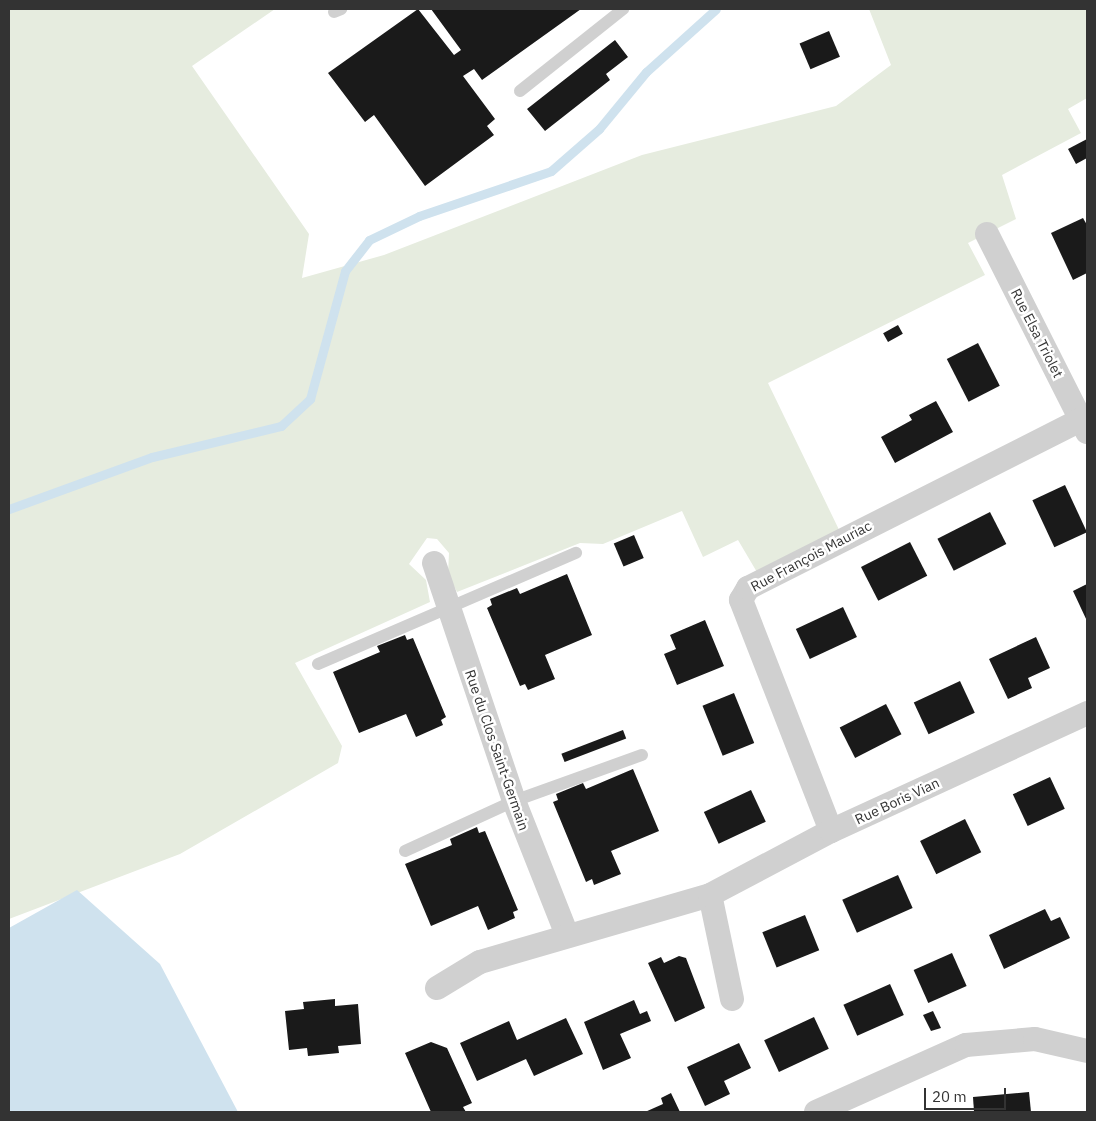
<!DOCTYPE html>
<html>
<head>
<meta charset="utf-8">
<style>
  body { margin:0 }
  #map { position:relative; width:1096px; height:1121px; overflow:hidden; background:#fff; font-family:"IBM Plex Sans",sans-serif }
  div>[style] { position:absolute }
  .green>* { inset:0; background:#e6ecdf }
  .water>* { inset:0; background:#cfe2ee }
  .stream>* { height:9px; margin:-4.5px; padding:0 4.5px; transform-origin:4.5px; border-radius:4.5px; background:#cfe2ee }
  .building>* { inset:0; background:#1a1a1a; transform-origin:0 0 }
  .service>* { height:12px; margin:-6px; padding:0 6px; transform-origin:6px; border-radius:6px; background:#d0d0d0 }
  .minor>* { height:24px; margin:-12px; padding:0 12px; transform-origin:12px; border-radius:12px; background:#d0d0d0 }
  span { translate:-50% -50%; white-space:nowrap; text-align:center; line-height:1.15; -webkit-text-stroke:5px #fff; paint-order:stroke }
  .street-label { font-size:14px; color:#333 }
  .frame { position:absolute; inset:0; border:10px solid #333; pointer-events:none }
  .scale { position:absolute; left:924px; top:1088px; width:82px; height:22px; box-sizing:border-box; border:2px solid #333; border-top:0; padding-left:6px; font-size:15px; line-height:18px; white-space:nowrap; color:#333; -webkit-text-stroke:4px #fff; paint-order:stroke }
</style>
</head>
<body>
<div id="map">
  <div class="green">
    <div style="clip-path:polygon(9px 9px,275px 9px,192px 66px,309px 234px,302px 278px,384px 255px,642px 155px,836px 106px,891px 65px,869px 9px,1087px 9px,1087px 98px,1068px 109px,1081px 133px,1002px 175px,1016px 219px,968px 243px,985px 275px,768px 383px,843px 538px,761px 579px,738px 540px,703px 557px,682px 511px,603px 544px,580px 543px,457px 592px,448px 574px,449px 553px,437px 539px,427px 538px,409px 564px,426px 580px,430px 602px,295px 663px,342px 746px,338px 763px,180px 854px,9px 919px)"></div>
  </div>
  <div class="water">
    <div style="clip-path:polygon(77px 890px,160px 964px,238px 1112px,9px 1112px,9px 928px)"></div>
  </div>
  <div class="stream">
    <div style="left:9px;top:509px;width:152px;rotate:-20deg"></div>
    <div style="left:152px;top:457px;width:133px;rotate:-13.5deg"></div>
    <div style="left:281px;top:426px;width:40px;rotate:-43deg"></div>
    <div style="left:310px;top:399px;width:133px;rotate:-74.7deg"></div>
    <div style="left:345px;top:271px;width:39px;rotate:-52deg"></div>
    <div style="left:369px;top:240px;width:55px;rotate:-25.6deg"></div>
    <div style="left:419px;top:216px;width:139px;rotate:-18.8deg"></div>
    <div style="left:551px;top:171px;width:64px;rotate:-41.2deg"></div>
    <div style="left:599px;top:129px;width:74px;rotate:-50.5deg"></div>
    <div style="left:646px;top:72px;width:94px;rotate:-42deg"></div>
  </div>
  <div class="building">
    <div style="clip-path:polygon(418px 9px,454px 55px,461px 50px,431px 9px,581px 9px,482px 80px,474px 69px,463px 76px,495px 119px,487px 126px,494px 135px,425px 186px,374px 115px,365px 122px,328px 73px)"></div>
    <div style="left:829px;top:31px;width:28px;height:32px;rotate:67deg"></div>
    <div style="clip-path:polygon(615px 40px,628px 57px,606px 74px,610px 80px,545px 131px,527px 109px)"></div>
    <div style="clip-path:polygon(1087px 139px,1087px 158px,1076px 164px,1068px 149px)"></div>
    <div style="clip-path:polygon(1083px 218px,1087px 225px,1087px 273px,1073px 280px,1051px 233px)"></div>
    <div style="left:898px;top:325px;width:10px;height:17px;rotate:61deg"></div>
    <div style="left:978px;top:343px;width:48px;height:35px;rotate:63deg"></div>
    <div style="clip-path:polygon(936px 401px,953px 432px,895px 463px,881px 437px,912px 420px,909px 415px)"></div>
    <div style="left:1065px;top:485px;width:52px;height:36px;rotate:65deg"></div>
    <div style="left:990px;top:512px;width:36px;height:59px;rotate:63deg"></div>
    <div style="left:634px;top:535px;width:25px;height:22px;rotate:67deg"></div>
    <div style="left:910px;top:542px;width:38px;height:55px;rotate:63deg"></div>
    <div style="clip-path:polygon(567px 574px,592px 635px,545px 655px,555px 679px,528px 690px,525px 684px,520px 686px,487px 608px,492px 605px,490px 599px,517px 588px,520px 594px)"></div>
    <div style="clip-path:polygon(1087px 584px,1087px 621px,1073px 591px)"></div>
    <div style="left:843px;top:607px;width:33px;height:52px;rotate:65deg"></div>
    <div style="clip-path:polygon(705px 620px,724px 666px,677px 685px,664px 654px,676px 649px,670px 635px)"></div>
    <div style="clip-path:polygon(405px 635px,407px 640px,413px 638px,446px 717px,441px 720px,443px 725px,416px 737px,406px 714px,359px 733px,333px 672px,380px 652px,377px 646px)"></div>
    <div style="clip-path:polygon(1036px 637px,1050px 668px,1028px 678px,1032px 688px,1008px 699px,989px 659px)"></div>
    <div style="left:960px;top:681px;width:35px;height:51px;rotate:65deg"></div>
    <div style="left:734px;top:693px;width:54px;height:34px;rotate:68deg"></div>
    <div style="left:886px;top:704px;width:34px;height:52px;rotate:63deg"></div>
    <div style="left:623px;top:730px;width:9px;height:66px;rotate:69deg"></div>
    <div style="clip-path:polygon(633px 769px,659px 831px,611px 851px,621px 874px,594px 885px,592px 879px,586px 882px,553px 802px,558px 800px,556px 794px,583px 783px,586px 789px)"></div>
    <div style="left:1050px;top:777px;width:35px;height:41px;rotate:65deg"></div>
    <div style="left:751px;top:790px;width:35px;height:52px;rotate:65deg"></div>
    <div style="left:965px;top:819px;width:37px;height:50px;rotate:64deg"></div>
    <div style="clip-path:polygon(477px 827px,479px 833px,485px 831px,518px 910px,513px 912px,515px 918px,488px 930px,478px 906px,431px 926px,405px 864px,452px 845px,450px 839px)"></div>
    <div style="left:898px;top:875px;width:36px;height:61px;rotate:66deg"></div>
    <div style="clip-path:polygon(1045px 909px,1051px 921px,1060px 917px,1070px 938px,1004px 969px,989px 935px)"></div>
    <div style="left:805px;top:915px;width:38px;height:46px;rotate:68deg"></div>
    <div style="left:952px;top:953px;width:36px;height:42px;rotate:66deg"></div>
    <div style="clip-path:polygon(679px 956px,686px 958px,705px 1008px,675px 1022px,648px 963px,661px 957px,664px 963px)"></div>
    <div style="left:890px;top:984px;width:34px;height:51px;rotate:66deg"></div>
    <div style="clip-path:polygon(335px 999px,335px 1006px,358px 1004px,361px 1044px,338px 1046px,339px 1053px,308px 1056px,307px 1048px,289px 1050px,285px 1011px,304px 1009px,303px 1002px)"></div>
    <div style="clip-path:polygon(634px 1000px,640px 1014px,647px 1011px,651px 1021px,620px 1034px,631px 1058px,603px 1070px,584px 1022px)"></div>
    <div style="clip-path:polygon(933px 1011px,941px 1028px,931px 1031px,923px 1015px)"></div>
    <div style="left:814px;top:1017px;width:35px;height:55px;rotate:65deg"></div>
    <div style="clip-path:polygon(566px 1018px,583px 1054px,534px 1076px,526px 1059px,477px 1081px,460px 1043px,509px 1021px,517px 1040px)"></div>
    <div style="clip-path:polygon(431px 1042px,447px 1048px,472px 1103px,463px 1107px,466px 1112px,431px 1112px,405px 1053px)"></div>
    <div style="clip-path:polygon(739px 1043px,751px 1068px,724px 1081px,730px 1094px,705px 1106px,687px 1067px)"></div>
    <div style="clip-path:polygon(1029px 1092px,1031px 1112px,974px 1112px,973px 1097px)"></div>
    <div style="clip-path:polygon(671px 1093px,680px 1112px,645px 1112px,663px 1104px,661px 1098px)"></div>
  </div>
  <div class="service">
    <div style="left:334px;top:12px;width:8px;rotate:-23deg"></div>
    <div style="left:520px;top:91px;width:132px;rotate:-38.5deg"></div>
    <div style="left:318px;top:664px;width:281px;rotate:-23.3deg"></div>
    <div style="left:405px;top:851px;width:120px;rotate:-24.6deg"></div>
    <div style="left:514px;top:801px;width:136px;rotate:-19.8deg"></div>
  </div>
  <div class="minor">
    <div style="left:987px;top:234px;width:222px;rotate:63.2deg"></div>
    <div style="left:434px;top:563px;width:251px;rotate:71.4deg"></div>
    <div style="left:514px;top:801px;width:144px;rotate:68.4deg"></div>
    <div style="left:831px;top:831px;width:248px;rotate:-111.3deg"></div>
    <div style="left:741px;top:600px;width:14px;rotate:-60deg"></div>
    <div style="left:748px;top:588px;width:373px;rotate:-26.8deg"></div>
    <div style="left:437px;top:988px;width:50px;rotate:-31.2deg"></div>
    <div style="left:480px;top:962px;width:240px;rotate:-16.2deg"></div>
    <div style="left:732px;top:999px;width:106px;rotate:-101.9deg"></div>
    <div style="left:710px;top:895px;width:137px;rotate:-27.9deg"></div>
    <div style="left:831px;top:831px;width:282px;rotate:-24.7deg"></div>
    <div style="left:816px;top:1112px;width:164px;rotate:-24.1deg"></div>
    <div style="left:966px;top:1045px;width:69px;rotate:-5deg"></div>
    <div style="left:1035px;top:1039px;width:53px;rotate:13deg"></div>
  </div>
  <div class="street-label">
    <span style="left:1037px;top:333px;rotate:63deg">Rue Elsa Triolet</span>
    <span style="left:811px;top:556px;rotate:-28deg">Rue François Mauriac</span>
    <span style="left:497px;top:750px;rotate:71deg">Rue du Clos Saint-Germain</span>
    <span style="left:897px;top:801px;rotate:-25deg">Rue Boris Vian</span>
  </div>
  <div class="frame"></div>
  <div class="scale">20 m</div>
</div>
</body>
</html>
